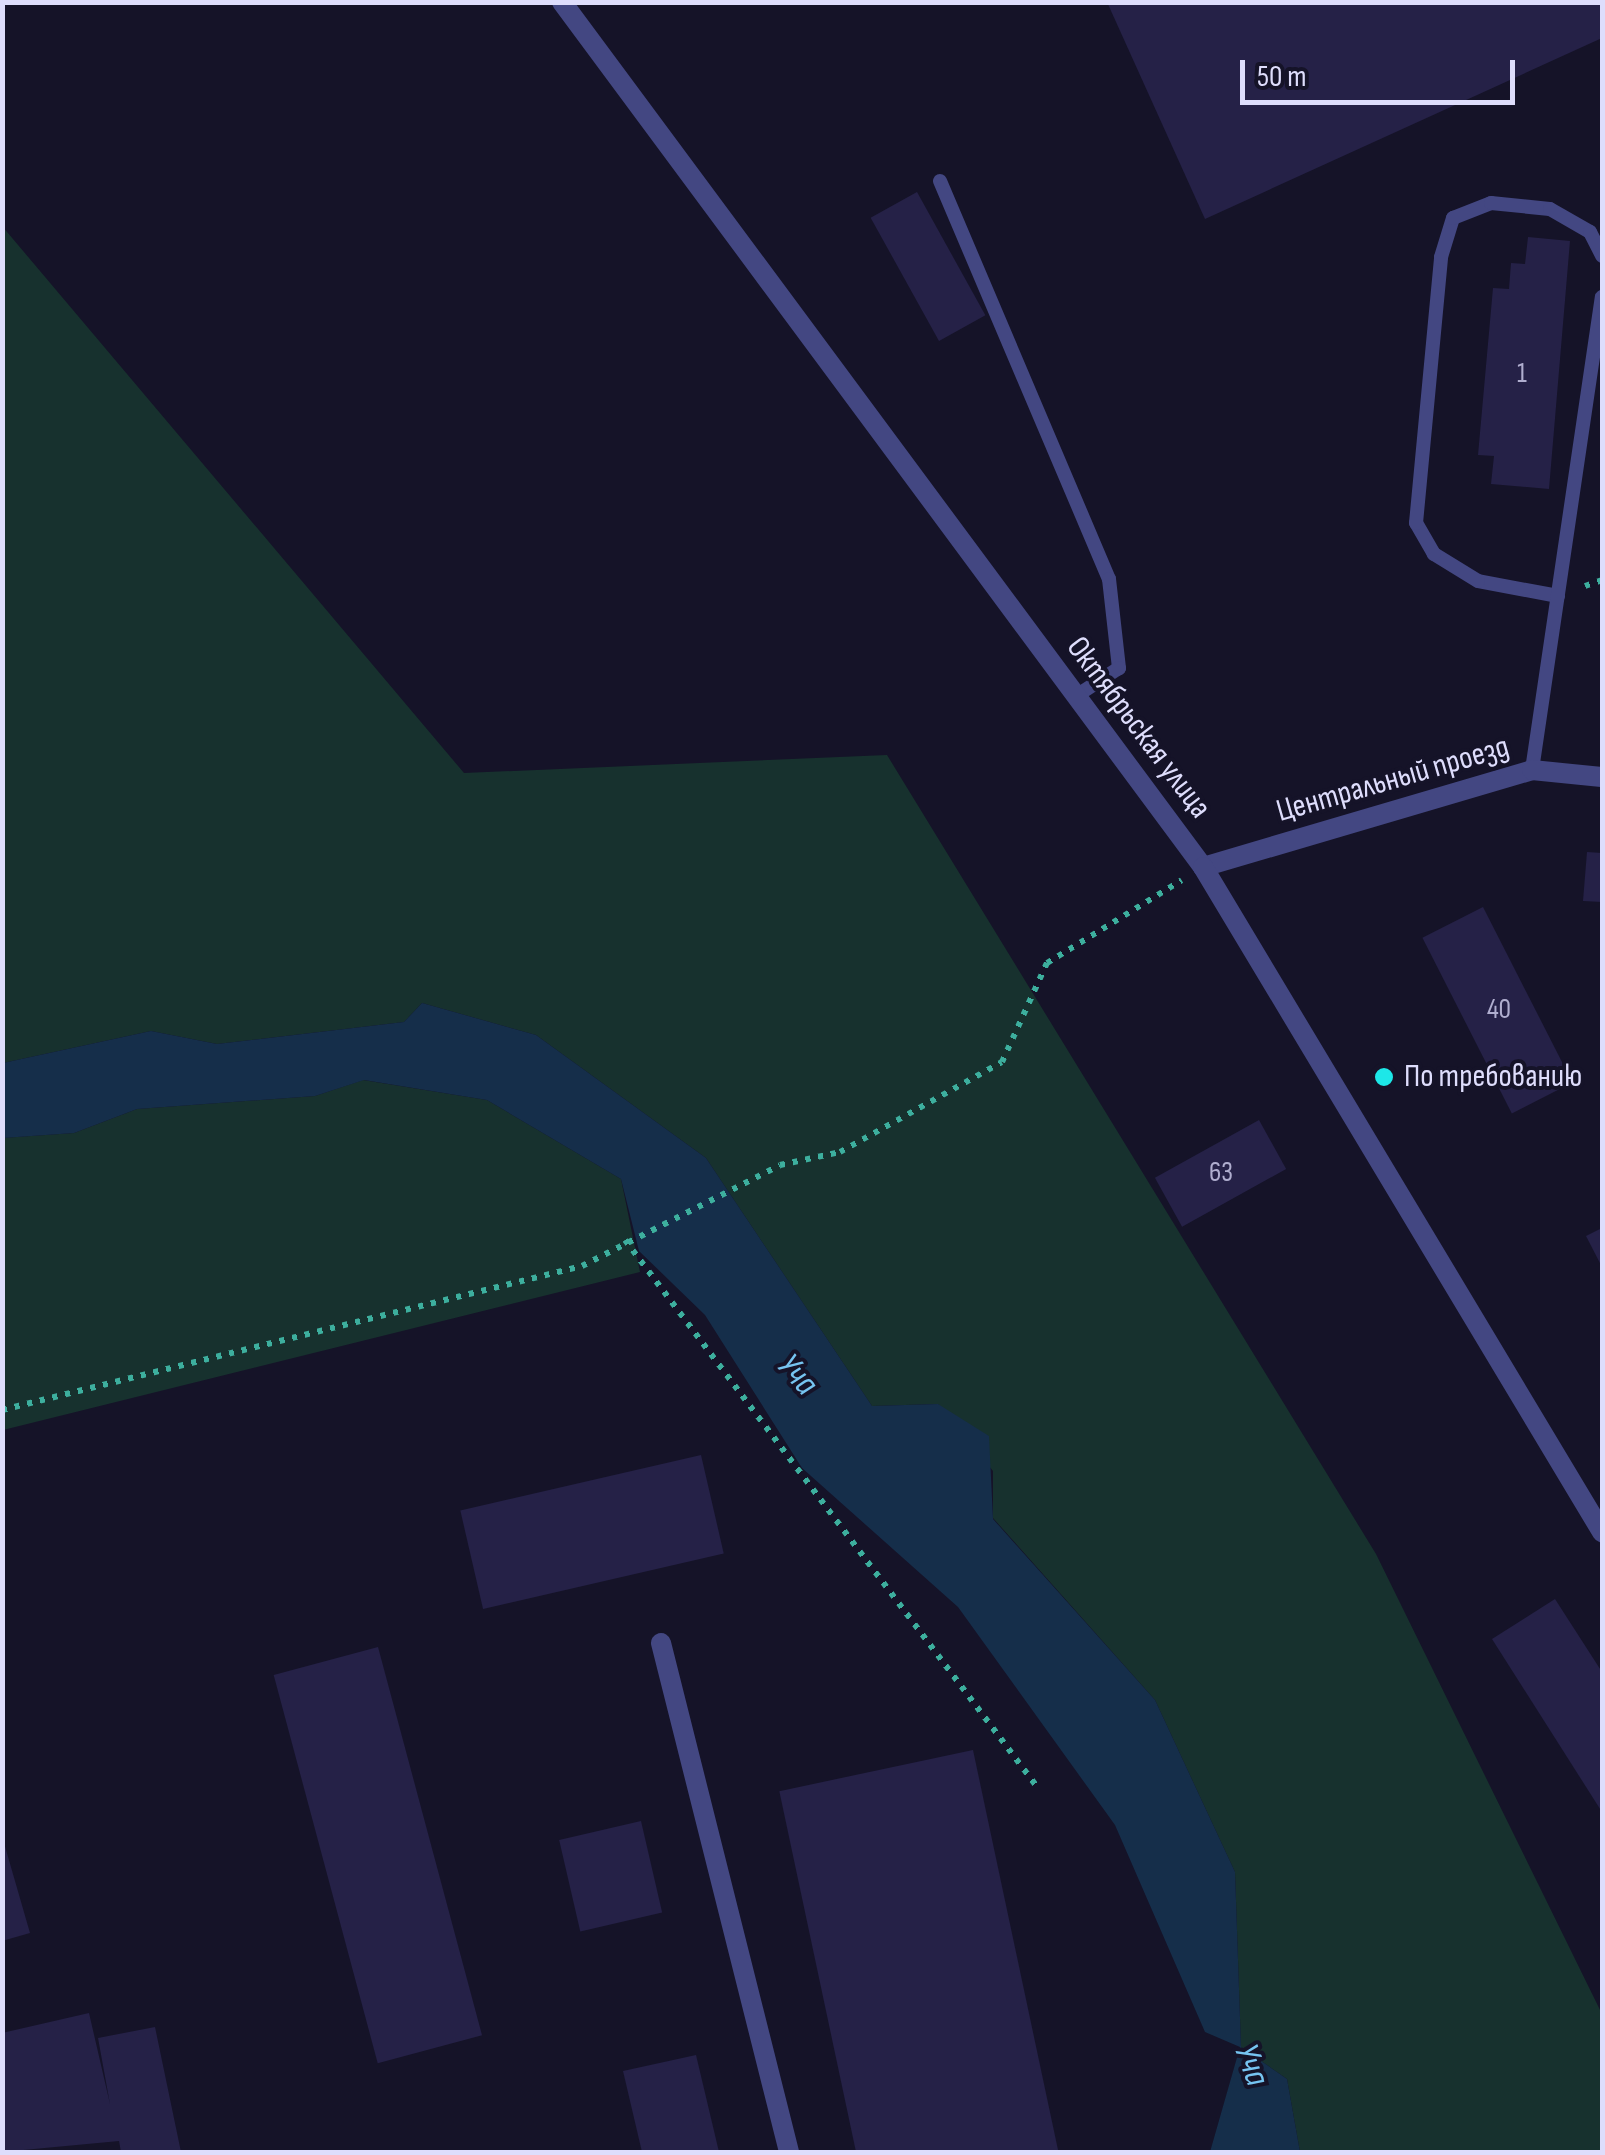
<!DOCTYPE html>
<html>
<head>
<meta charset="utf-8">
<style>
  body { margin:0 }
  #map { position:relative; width:1605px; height:2155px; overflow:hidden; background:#151328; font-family:"Sofia Sans Condensed",sans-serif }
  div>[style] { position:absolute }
  .green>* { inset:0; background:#17312e }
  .water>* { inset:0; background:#152e4a }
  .building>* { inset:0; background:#252147; transform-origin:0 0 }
  .path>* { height:6px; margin-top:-3px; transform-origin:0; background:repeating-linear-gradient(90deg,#3daf9e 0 5px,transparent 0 13px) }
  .service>* { height:14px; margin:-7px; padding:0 7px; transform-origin:7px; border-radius:7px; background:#434782 }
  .minor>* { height:20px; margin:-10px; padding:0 10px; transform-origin:10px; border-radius:10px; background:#434782 }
  .tertiary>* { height:20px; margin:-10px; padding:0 10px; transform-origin:10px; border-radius:10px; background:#434782 }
  .dots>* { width:28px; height:28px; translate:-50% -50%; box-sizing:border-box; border:5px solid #151328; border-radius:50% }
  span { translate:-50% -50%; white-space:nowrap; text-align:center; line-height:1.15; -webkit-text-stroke:8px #151328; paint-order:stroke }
  .number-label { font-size:28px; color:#b0aecf }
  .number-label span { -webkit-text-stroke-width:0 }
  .street-label { font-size:32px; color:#deddfc }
  .poi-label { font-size:32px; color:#deddfc }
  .left { translate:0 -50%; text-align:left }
  .water-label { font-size:35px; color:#76c4f1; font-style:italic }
  .frame { position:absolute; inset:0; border:5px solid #deddfc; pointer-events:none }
  .scale { position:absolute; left:1240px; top:60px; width:275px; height:45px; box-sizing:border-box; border:5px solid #deddfc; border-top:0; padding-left:12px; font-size:30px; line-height:35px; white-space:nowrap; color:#deddfc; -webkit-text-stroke:8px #151328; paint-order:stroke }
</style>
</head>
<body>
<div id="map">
  <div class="green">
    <div style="clip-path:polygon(2px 226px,464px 773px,887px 755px,1376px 1554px,1602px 2014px,1602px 2152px,1300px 2152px,1287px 2079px,1241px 2047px,1235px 1872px,1155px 1700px,993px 1518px,993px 1471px,938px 1404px,872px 1406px,706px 1158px,536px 1035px,422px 1003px,404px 1022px,217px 1044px,151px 1031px,3px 1063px)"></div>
    <div style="clip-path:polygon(363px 1080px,487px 1100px,621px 1179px,640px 1272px,3px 1430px,2px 1138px,74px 1133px,137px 1109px,315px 1096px)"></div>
  </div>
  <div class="water">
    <div style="clip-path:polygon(422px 1003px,536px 1035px,706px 1158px,872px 1406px,938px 1404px,989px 1436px,993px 1519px,1155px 1700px,1235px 1872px,1241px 2047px,1287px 2079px,1300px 2152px,1210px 2152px,1240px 2047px,1205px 2032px,1115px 1825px,958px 1607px,802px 1468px,705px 1315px,639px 1251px,621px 1179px,487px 1100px,364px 1080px,315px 1096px,137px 1109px,74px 1133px,3px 1138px,3px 1063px,151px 1031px,217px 1044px,404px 1022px)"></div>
  </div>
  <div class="building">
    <div style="clip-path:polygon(1107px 2px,1602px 2px,1602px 38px,1205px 219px)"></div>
    <div style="left:917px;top:192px;width:141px;height:53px;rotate:61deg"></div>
    <div style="clip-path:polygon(1528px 237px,1570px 241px,1549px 489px,1491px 484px,1494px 456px,1478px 455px,1493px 288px,1509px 289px,1511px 263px,1525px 264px)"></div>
    <div style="clip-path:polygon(1587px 852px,1602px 853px,1602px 902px,1583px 901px)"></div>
    <div style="left:1483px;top:907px;width:197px;height:68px;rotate:63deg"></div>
    <div style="left:1259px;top:1120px;width:56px;height:119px;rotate:61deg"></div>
    <div style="clip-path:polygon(1602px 1228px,1602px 1267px,1586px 1236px)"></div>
    <div style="left:701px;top:1455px;width:101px;height:247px;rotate:77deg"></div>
    <div style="clip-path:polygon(1555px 1599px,1602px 1672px,1602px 1812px,1492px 1639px)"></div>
    <div style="left:378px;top:1647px;width:402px;height:108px;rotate:75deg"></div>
    <div style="left:973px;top:1750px;width:410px;height:198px;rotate:78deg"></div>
    <div style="left:641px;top:1821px;width:94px;height:84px;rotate:77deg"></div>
    <div style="clip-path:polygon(2px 1836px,30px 1933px,2px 1941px)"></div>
    <div style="clip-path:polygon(89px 2013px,110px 2104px,98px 2038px,155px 2027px,181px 2152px,121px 2152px,119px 2141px,2px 2152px,2px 2033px)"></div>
    <div style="clip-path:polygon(696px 2055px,719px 2152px,642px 2152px,623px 2071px)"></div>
  </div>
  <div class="path">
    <div style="left:1585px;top:586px;width:18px;rotate:-19deg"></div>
    <div style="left:625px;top:1240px;width:686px;rotate:53deg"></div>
    <div style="left:2px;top:1410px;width:598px;rotate:-13.94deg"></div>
    <div style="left:582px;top:1266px;width:222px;rotate:-27deg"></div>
    <div style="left:780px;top:1165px;width:61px;rotate:-12.2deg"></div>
    <div style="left:840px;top:1152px;width:185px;rotate:-29.1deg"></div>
    <div style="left:1002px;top:1062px;width:109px;rotate:-65.6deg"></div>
    <div style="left:1047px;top:963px;width:158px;rotate:-31.6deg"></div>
  </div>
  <div class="service">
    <div style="left:940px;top:181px;width:432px;rotate:67deg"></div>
    <div style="left:1109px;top:579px;width:90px;rotate:83.6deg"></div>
    <div style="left:1119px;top:668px;width:51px;rotate:146.9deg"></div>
    <div style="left:1558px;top:596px;width:81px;rotate:-169.4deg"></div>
    <div style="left:1478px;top:581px;width:52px;rotate:-148.5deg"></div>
    <div style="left:1434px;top:554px;width:36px;rotate:-120deg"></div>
    <div style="left:1416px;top:523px;width:267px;rotate:-84.6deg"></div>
    <div style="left:1441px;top:257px;width:41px;rotate:-72.9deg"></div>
    <div style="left:1453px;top:218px;width:41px;rotate:-21.5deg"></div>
    <div style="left:1491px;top:203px;width:59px;rotate:5.8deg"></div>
    <div style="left:1550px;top:209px;width:46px;rotate:29.9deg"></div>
    <div style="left:1590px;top:232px;width:27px;rotate:63deg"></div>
    <div style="left:1532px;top:770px;width:478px;rotate:-81.6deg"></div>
  </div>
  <div class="minor">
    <div style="left:1203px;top:867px;width:343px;rotate:-16.4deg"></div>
    <div style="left:1532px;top:770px;width:70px;rotate:5.7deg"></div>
    <div style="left:661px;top:1643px;width:525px;rotate:75.88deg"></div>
  </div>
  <div class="tertiary">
    <div style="left:562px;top:2px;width:1077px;rotate:53.46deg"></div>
    <div style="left:1203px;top:867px;width:776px;rotate:59.04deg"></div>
  </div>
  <div class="dots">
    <div style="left:1384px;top:1077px;background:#1de7e8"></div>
  </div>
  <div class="number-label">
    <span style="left:1522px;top:374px">1</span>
    <span style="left:1499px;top:1010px">40</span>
    <span style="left:1221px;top:1173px">63</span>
  </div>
  <div class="street-label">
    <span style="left:1138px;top:728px;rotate:53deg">Октябрьская улица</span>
    <span style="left:1393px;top:780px;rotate:-16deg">Центральный проезд</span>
  </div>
  <div class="poi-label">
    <span class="left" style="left:1404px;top:1077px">По требованию</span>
  </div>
  <div class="water-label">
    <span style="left:797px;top:1375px;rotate:48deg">Уча</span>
    <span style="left:1251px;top:2065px;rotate:70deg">Уча</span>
  </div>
  <div class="frame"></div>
  <div class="scale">50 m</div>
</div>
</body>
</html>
